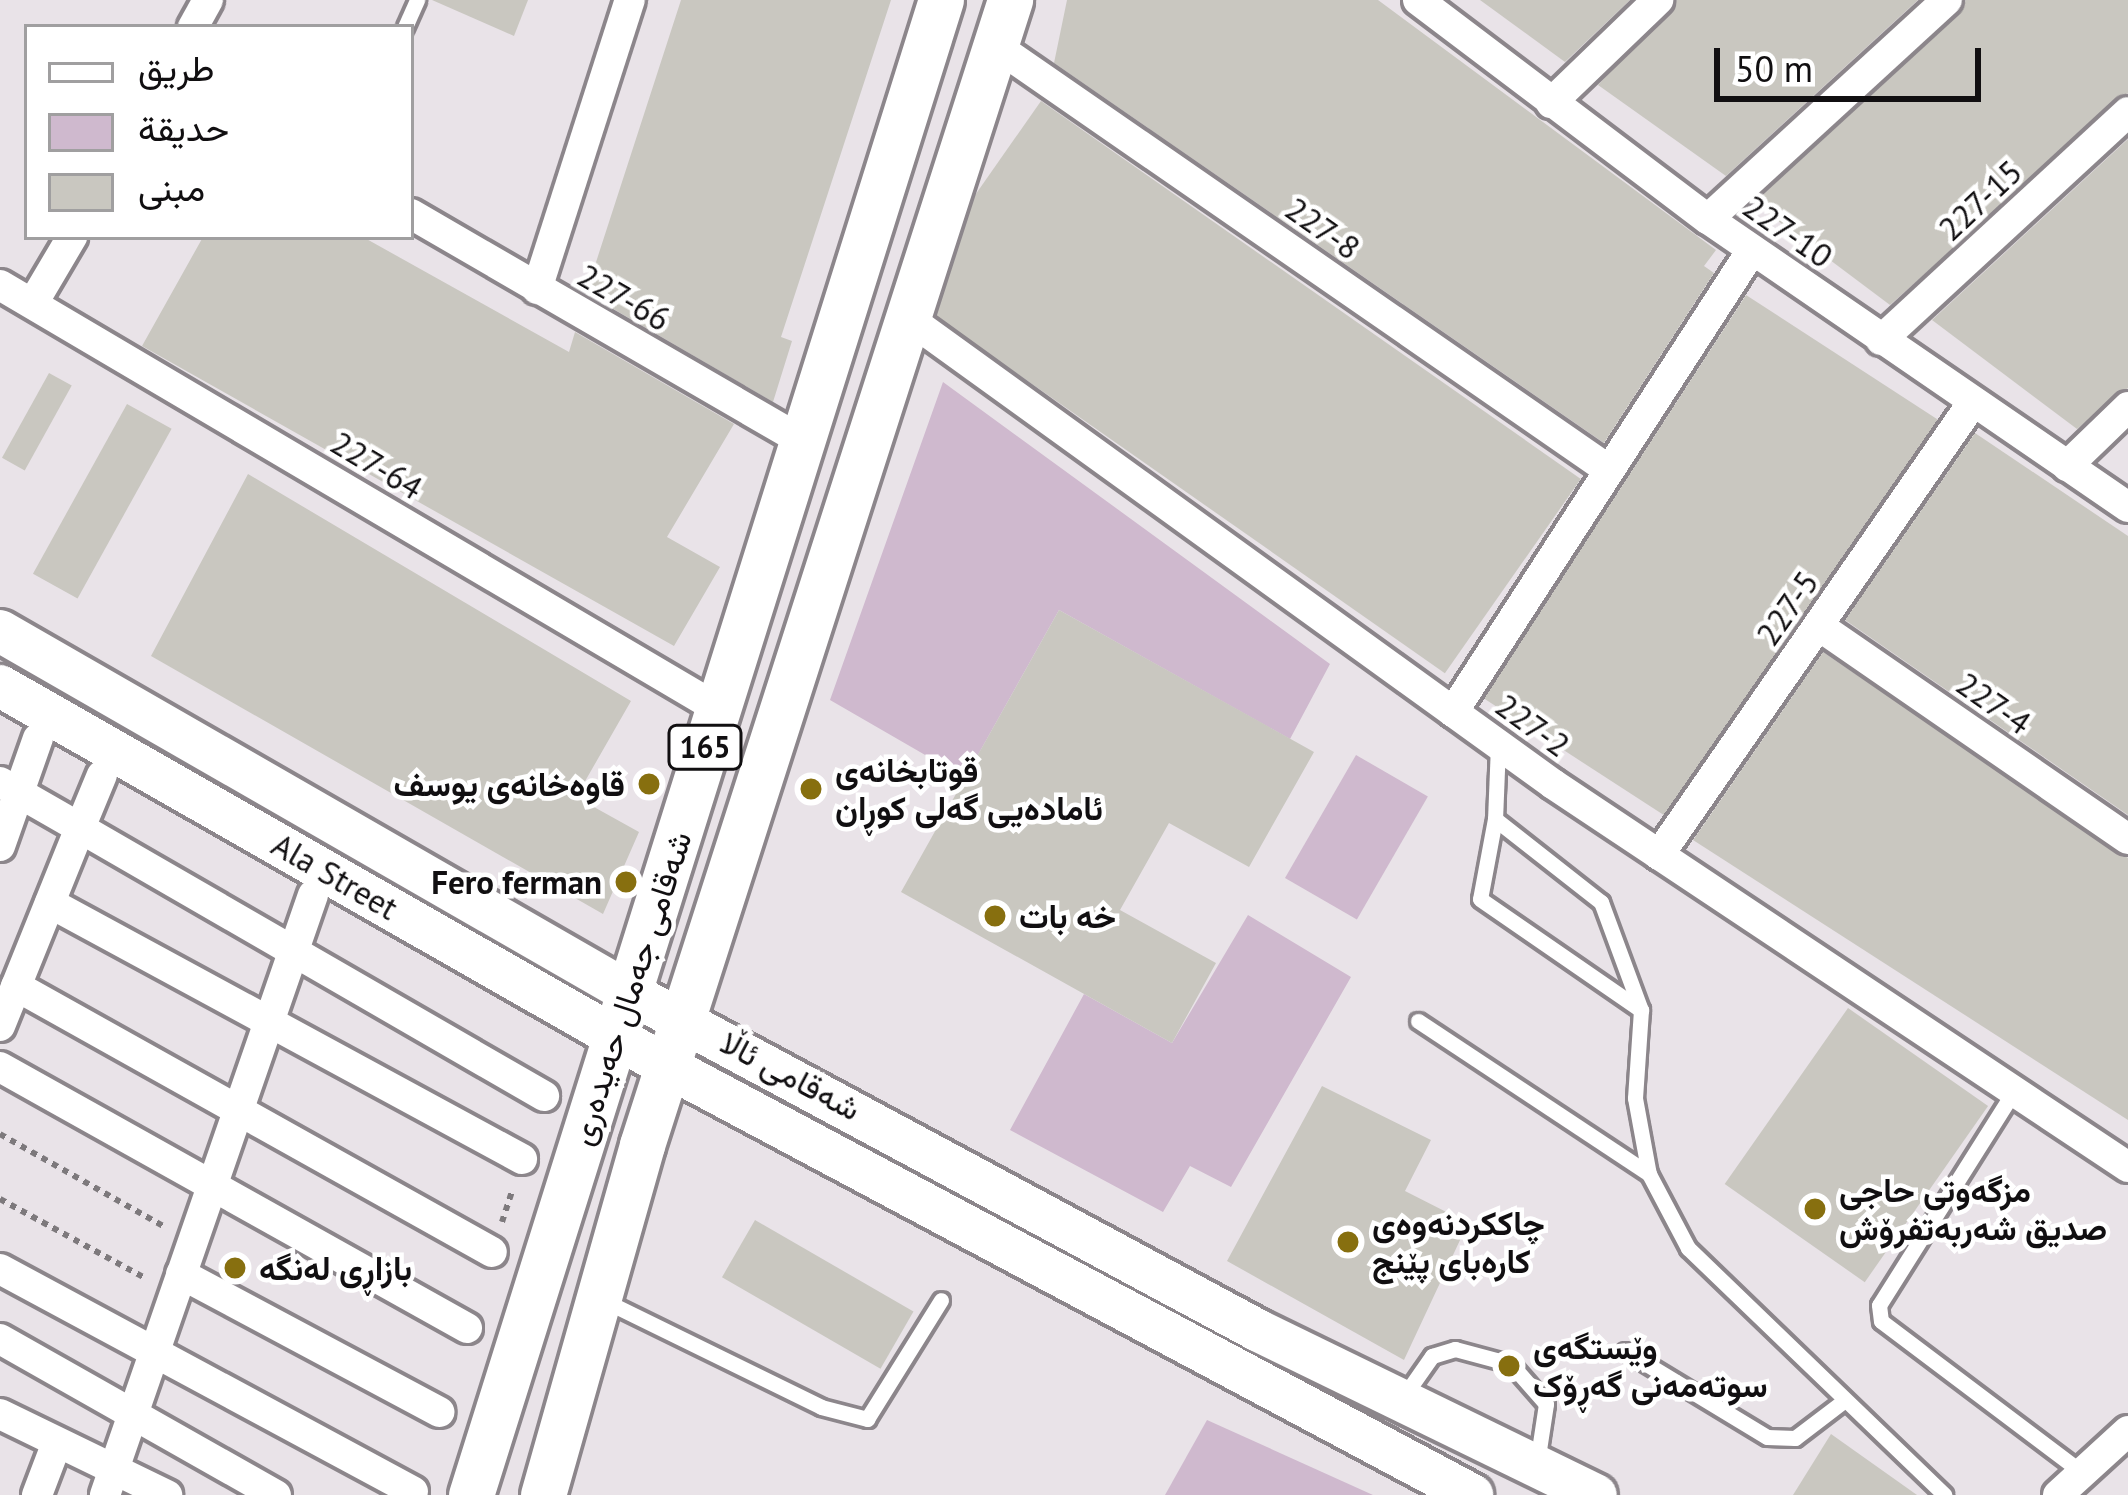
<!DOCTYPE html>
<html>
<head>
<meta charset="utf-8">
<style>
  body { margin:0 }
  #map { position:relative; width:2128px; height:1495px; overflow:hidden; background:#e9e3e8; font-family:"PT Sans",Vazirmatn,sans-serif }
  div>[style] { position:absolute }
  .green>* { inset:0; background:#cfb9ce; transform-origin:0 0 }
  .building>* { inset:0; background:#c9c7c0; transform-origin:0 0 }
  .path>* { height:6px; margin-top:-3px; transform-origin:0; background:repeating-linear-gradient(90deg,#7d797c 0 6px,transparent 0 12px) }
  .roads { filter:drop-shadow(3px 0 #8c868b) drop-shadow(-3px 0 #8c868b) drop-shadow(0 3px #8c868b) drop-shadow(0 -3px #8c868b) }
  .lane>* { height:15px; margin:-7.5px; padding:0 7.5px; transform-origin:7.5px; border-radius:7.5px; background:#fff }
  .street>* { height:30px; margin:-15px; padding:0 15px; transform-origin:15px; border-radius:15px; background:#fff }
  .secondary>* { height:42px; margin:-21px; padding:0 21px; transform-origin:21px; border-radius:21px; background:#fff }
  .primary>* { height:45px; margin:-22.5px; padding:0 22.5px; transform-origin:22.5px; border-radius:22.5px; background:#fff }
  .dots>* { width:33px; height:33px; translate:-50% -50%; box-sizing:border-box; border:6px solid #fff; border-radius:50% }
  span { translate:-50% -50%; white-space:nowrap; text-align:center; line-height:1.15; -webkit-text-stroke:9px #fff; paint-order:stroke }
  .shield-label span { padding:3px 9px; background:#fff; border:3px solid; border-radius:9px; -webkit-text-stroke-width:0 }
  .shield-label { font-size:30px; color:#110f11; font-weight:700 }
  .street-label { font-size:33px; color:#110f11 }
  .poi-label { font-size:33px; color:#110f11; font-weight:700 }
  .left { translate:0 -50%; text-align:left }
  .right { translate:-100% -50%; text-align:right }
  .legend { position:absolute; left:24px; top:24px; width:390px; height:216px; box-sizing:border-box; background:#fff; border:3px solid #a09fa0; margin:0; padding:15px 21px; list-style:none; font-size:36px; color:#110f11 }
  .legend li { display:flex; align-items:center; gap:24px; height:60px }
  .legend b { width:60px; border:3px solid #a09fa0 }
  .scale { position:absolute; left:1714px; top:48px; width:267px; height:54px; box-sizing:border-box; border:6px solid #110f11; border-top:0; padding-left:15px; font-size:36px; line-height:42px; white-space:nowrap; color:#110f11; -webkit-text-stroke:9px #fff; paint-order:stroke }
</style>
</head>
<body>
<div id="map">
  <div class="green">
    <div style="clip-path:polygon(943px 382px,1330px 664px,1290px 739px,1059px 610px,965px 778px,830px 700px)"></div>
    <div style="left:1356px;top:755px;width:83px;height:142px;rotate:30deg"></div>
    <div style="clip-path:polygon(1248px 915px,1351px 977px,1231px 1187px,1190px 1166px,1163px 1212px,1010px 1130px,1084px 994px,1172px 1043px)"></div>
    <div style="clip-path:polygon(1207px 1420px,1373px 1495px,1165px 1495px)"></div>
  </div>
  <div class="building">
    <div style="clip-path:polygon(432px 0,528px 0,514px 36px)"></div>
    <div style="clip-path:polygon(681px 0,891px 0,781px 337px,792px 341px,773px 402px,586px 293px)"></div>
    <div style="clip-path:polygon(1067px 0,1378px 0,1716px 250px,1704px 266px,1714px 273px,1604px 443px,1054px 63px)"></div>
    <div style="clip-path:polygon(1480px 0,1630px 0,1565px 62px)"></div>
    <div style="clip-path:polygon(1677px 0,1918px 0,1726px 176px,1598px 85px)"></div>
    <div style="clip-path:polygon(1966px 0,2128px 0,2128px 93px,1890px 305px,1754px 203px)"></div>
    <div style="left:1041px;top:101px;width:659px;height:237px;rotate:35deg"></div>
    <div style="clip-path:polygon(2128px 139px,2128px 388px,2077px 429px,1932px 320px)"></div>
    <div style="clip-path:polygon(203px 237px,363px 237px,569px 352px,575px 332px,734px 424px,667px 537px,720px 567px,674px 646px,142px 346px)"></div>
    <div style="left:1746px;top:295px;width:229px;height:481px;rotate:33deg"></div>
    <div style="left:49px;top:373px;width:26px;height:97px;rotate:29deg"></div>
    <div style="left:127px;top:404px;width:51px;height:194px;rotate:29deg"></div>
    <div style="clip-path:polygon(1975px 433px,2128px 536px,2128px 815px,1845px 620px)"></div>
    <div style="clip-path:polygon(248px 474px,631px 701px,576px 797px,639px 832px,603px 914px,151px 656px)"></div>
    <div style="clip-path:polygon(1059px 610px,1314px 752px,1249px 867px,1169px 823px,1120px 910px,1216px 963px,1172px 1043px,901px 892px)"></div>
    <div style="clip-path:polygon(1823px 652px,2128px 858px,2128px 1120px,1693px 840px)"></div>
    <div style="left:1848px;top:1008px;width:171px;height:215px;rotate:35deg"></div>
    <div style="clip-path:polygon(1322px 1086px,1431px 1140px,1405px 1191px,1468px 1223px,1404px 1360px,1227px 1261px)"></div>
    <div style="left:755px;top:1220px;width:183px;height:66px;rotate:30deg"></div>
    <div style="clip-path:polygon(1831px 1434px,1917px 1495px,1793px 1495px)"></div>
  </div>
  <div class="path">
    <div style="left:0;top:1134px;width:187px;rotate:29.4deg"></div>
    <div style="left:0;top:1199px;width:165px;rotate:28.6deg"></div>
    <div style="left:502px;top:1222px;width:35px;rotate:-72deg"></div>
  </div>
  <div class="roads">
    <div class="lane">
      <div style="left:405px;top:27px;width:30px;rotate:-66deg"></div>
      <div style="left:1498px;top:745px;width:74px;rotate:92.3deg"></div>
      <div style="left:1495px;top:819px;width:135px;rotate:38.1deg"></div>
      <div style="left:1601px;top:902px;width:115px;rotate:69.7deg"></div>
      <div style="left:1495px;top:819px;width:81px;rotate:100.6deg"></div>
      <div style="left:1480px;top:899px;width:196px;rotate:34.6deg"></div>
      <div style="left:1641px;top:1010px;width:88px;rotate:93.9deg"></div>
      <div style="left:1635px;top:1098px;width:77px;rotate:79.6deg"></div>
      <div style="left:1649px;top:1174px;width:84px;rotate:62.2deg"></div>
      <div style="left:1688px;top:1248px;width:356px;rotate:43.9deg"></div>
      <div style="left:1418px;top:1021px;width:277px;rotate:33.5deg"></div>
      <div style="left:2014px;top:1091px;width:253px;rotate:122.2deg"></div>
      <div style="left:1879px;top:1305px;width:16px;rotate:83deg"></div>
      <div style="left:1881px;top:1321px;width:253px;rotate:37deg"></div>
      <div style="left:601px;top:1299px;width:245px;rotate:26.1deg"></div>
      <div style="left:821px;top:1407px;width:48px;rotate:14.6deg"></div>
      <div style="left:867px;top:1419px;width:140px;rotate:-58.1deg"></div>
      <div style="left:1625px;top:1351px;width:166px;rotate:31.2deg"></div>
      <div style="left:1767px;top:1437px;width:28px;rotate:2deg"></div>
      <div style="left:1795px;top:1438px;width:58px;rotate:-37.3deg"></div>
      <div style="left:1404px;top:1396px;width:49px;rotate:-55deg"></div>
      <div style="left:1432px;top:1356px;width:24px;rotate:-17deg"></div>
      <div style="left:1455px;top:1349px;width:58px;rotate:15deg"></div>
      <div style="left:1511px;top:1364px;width:53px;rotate:48.8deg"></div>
      <div style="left:1546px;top:1404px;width:60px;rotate:98.7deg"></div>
    </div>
    <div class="street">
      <div style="left:1418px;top:0;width:363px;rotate:37.1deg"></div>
      <div style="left:1708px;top:219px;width:509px;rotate:34.44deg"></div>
      <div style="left:193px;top:27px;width:31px;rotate:-61deg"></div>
      <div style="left:996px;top:46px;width:745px;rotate:34.67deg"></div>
      <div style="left:1551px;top:103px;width:149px;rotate:-43.9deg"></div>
      <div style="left:411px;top:214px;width:452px;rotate:30.1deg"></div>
      <div style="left:1708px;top:219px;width:324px;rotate:-42.5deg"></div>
      <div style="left:0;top:285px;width:832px;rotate:30.54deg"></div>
      <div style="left:537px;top:289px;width:304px;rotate:-72.2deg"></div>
      <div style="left:33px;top:303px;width:77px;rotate:-59.4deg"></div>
      <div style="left:912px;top:321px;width:791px;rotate:35.84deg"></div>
      <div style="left:1553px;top:784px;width:691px;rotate:33.67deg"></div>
      <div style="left:1881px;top:340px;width:336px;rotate:-42.7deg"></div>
      <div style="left:2067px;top:466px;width:85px;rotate:-44deg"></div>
      <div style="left:1819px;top:626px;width:375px;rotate:34.6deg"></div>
      <div style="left:1453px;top:712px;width:550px;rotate:-57.09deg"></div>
      <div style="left:0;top:782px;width:92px;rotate:29.9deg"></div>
      <div style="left:80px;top:828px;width:57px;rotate:-67.5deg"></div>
      <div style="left:0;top:846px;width:114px;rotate:-70.6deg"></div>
      <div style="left:1659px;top:855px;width:551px;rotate:-55.27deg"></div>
      <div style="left:50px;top:903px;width:537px;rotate:28.47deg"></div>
      <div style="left:16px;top:986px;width:545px;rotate:29.2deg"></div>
      <div style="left:0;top:1026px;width:214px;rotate:-68deg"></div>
      <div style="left:80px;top:828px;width:536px;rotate:30.01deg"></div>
      <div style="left:0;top:1067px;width:535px;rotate:29.2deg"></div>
      <div style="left:0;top:1269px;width:469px;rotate:28.3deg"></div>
      <div style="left:181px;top:1274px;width:293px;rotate:28.1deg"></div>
      <div style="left:0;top:1339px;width:317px;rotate:29.5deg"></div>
      <div style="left:0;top:1414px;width:186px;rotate:25.9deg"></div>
      <div style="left:37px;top:1495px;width:53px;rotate:-69.2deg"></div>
      <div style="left:105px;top:1495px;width:635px;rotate:-70.88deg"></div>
      <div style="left:2058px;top:1495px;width:95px;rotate:-42.4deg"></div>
    </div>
    <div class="secondary">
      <div style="left:0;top:631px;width:724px;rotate:29.89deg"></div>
      <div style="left:628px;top:992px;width:714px;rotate:28.25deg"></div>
      <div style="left:1257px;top:1330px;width:377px;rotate:26deg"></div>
      <div style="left:0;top:686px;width:771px;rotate:29.69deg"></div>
      <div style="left:670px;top:1068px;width:909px;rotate:28.03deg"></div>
    </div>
    <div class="primary">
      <div style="left:471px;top:1495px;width:1567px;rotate:-72.55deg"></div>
      <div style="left:543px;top:1495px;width:364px;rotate:-74.2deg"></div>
      <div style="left:642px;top:1145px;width:1203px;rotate:-72.18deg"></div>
    </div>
  </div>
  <div class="dots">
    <div style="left:649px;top:784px;background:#876f0f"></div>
    <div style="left:811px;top:789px;background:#876f0f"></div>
    <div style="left:626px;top:882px;background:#876f0f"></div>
    <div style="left:995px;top:916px;background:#876f0f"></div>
    <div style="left:1815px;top:1209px;background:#876f0f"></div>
    <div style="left:1348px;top:1242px;background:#876f0f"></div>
    <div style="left:235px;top:1268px;background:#876f0f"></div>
    <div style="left:1509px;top:1366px;background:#876f0f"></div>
  </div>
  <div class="shield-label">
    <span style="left:705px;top:747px">165</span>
  </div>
  <div class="street-label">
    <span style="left:1980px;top:200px;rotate:-43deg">227-15</span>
    <span style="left:1323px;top:228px;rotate:35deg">227-8</span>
    <span style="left:1788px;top:231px;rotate:35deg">227-10</span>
    <span style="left:624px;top:297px;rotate:30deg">227-66</span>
    <span style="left:377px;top:465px;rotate:31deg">227-64</span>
    <span style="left:1787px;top:608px;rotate:-55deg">227-5</span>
    <span style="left:1994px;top:703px;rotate:35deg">227-4</span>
    <span style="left:1533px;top:725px;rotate:36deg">227-2</span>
    <span style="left:335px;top:876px;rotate:30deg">Ala Street</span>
    <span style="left:630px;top:988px;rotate:-72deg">شەقامی جەمال حەیدەری</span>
    <span style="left:791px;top:1075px;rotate:28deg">شه‌قامی ئاڵا</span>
  </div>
  <div class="poi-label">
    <span class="left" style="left:835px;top:789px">قوتابخانەی<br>ئامادەیی گەلی کوڕان</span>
    <span class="right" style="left:625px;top:784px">قاوەخانەی یوسف</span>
    <span class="right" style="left:602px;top:882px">Fero ferman</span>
    <span class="left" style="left:1019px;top:916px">خه بات</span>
    <span class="left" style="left:1839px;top:1209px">مزگەوتی حاجی<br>صدیق شەربەتفرۆش</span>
    <span class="left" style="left:1372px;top:1242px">چاككردنەوەی<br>كارەبای پێنج</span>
    <span class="left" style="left:259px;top:1268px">بازاڕی لەنگە</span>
    <span class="left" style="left:1533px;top:1366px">وێستگەی<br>سوتەمەنی گەڕۆک</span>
  </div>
  <ul class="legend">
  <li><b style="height:15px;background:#fff"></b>طريق</li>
  <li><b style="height:33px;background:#cfb9ce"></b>حديقة</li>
  <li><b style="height:33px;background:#c9c7c0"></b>مبنى</li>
  </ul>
  <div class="scale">50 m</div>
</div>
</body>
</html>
